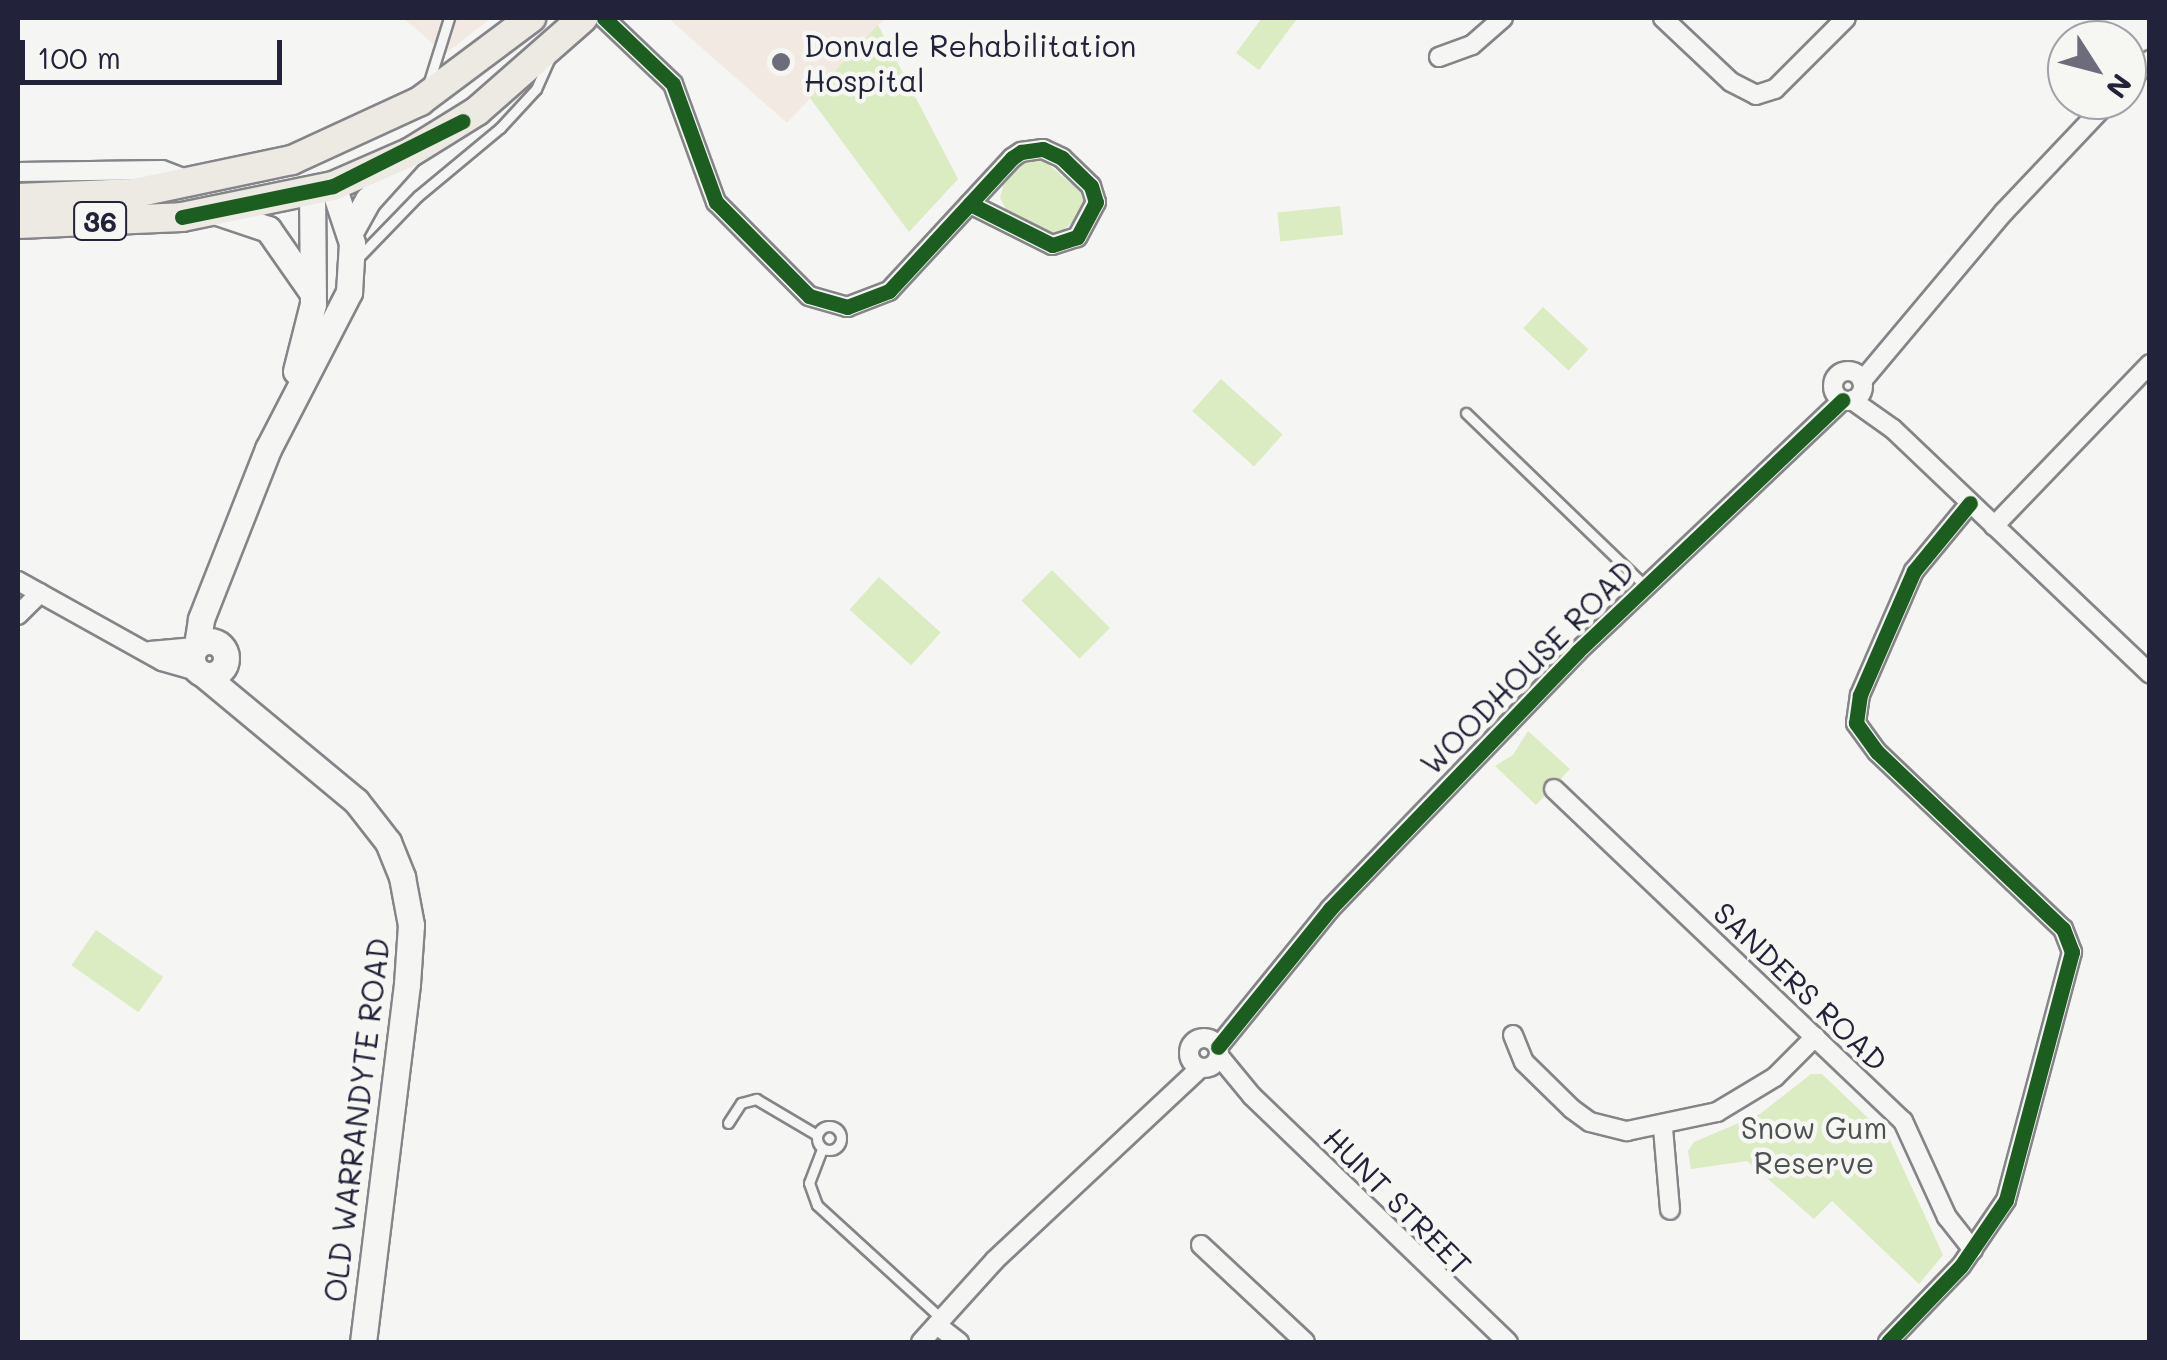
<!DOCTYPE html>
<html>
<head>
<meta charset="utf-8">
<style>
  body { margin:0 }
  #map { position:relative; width:2167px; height:1360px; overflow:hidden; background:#f5f5f3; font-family:Mali,sans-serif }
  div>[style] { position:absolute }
  .built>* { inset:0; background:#f2e9e3 }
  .green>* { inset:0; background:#dbebc2; transform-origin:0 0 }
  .roads { filter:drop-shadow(2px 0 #858589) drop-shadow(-2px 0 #858589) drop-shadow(0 2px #858589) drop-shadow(0 -2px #858589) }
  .lane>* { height:9px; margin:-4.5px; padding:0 4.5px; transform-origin:4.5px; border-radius:4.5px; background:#f5f5f3 }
  .lane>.ring { margin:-4.5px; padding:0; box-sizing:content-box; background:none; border:9px solid #f5f5f3; border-radius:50% }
  .street>* { height:18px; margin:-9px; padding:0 9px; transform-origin:9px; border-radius:9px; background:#f5f5f3 }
  .street>.ring { margin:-9px; padding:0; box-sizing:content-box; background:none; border:18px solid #f5f5f3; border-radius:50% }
  .secondary>* { height:25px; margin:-12.5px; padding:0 12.5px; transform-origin:12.5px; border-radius:12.5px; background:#f5f5f3 }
  .secondary>.ring { margin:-12.5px; padding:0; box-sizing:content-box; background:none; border:25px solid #f5f5f3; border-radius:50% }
  .primary>* { height:28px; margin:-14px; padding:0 14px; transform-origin:14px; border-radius:14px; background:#edeae4 }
  .cycleway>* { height:15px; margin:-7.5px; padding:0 7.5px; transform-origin:7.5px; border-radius:7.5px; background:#1b5e20 }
  .dots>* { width:28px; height:28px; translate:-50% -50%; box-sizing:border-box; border:5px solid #f6f6f2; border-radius:50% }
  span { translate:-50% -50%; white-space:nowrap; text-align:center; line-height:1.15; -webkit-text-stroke:9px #f6f6f2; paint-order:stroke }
  .shield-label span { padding:2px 8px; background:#f6f6f2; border:2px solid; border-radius:8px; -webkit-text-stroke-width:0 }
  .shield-label { font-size:28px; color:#22223b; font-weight:700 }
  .poi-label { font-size:30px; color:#22223b }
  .left { translate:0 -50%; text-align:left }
  .street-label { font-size:30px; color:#22223b }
  .park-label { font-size:30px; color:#4b5252 }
  .frame { position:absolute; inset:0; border:20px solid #22223b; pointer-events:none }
  .north { position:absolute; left:2047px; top:20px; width:100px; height:100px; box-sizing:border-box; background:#f6f6f2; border:2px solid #a1a1a9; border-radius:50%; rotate:126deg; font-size:28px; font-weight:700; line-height:40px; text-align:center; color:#22223b }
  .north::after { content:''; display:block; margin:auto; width:35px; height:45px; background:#6c6c7b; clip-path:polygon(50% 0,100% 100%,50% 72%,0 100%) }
  .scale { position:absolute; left:20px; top:40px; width:262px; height:45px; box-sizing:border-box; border:5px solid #22223b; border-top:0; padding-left:12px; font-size:30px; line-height:35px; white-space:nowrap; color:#22223b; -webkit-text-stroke:8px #f6f6f2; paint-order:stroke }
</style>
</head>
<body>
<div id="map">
  <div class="built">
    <div style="clip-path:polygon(403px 18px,491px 18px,445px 54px)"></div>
    <div style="clip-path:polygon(668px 18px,885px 18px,787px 123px)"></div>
  </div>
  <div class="green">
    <div style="clip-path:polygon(1262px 18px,1296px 20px,1259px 70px,1236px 53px)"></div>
    <div style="clip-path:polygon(878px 25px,958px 179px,909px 232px,810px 98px)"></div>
    <div style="clip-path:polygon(1040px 157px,1084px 195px,1086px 209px,1058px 236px,1009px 215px,1000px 198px,1005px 179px,1023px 162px)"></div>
    <div style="left:1340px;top:206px;width:29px;height:63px;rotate:84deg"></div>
    <div style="left:1543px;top:307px;width:62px;height:29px;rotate:43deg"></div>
    <div style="left:1221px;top:379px;width:83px;height:43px;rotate:42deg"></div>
    <div style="left:1052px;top:570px;width:82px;height:43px;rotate:45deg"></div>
    <div style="left:879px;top:577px;width:83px;height:44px;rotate:42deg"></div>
    <div style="clip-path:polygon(1528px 731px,1570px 769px,1536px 805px,1495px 766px,1513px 755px)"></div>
    <div style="left:96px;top:930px;width:82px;height:43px;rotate:35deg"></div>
    <div style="clip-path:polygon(1811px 1074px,1822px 1074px,1889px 1138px,1943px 1255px,1919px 1284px,1832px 1201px,1814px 1219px,1747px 1161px,1691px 1169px,1688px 1151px,1694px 1142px,1760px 1114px)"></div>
  </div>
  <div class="roads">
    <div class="lane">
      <div style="left:428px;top:85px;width:70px;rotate:-72.6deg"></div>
      <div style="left:354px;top:262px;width:92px;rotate:-45.9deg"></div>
      <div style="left:418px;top:196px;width:107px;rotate:-39.7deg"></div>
      <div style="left:500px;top:128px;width:53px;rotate:-47.3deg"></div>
      <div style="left:536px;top:89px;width:32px;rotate:-66deg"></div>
      <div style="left:1466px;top:413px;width:249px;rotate:44deg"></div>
      <div style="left:728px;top:1123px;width:24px;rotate:-57deg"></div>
      <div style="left:741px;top:1103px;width:16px;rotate:-15deg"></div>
      <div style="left:756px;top:1099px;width:71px;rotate:30.5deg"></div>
      <div class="ring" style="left:817px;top:1126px;width:15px;height:15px"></div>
      <div style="left:822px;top:1149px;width:36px;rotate:111deg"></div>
      <div style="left:809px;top:1183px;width:23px;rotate:70deg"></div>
      <div style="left:817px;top:1205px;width:169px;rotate:42.4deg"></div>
    </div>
    <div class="street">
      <div style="left:604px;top:18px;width:95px;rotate:43.7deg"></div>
      <div style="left:673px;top:84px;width:126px;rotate:70deg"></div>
      <div style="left:716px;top:202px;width:132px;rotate:45.3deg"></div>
      <div style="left:809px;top:296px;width:40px;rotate:16deg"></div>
      <div style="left:847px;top:307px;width:45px;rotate:-20.9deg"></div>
      <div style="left:889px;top:291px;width:181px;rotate:-47.2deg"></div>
      <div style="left:1012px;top:158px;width:11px;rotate:-34deg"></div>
      <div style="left:1021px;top:152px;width:22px;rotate:-8deg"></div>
      <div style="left:1043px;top:149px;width:21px;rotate:25deg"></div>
      <div style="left:1062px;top:158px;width:40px;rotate:44deg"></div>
      <div style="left:1091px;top:186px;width:17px;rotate:73deg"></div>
      <div style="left:1096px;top:202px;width:40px;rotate:118deg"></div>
      <div style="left:1077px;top:237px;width:26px;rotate:162deg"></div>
      <div style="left:1052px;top:245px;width:92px;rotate:-153.4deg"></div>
      <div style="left:1663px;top:18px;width:93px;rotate:43.3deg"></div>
      <div style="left:1731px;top:82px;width:28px;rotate:27deg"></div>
      <div style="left:1756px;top:95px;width:20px;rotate:-18deg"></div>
      <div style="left:1775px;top:89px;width:100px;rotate:-45deg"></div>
      <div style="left:1439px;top:57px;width:35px;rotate:-20deg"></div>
      <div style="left:1472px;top:45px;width:41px;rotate:-41.1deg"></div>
      <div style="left:2127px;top:83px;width:33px;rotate:-45deg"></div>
      <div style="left:18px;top:172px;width:144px;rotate:-0.8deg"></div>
      <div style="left:162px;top:170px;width:25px;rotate:21deg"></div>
      <div class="ring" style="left:1833px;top:371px;width:12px;height:12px"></div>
      <div style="left:1862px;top:381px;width:221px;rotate:-50deg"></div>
      <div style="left:2004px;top:212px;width:154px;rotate:-46.6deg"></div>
      <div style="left:1852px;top:400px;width:50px;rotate:35.3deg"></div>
      <div style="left:1893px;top:429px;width:355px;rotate:43.6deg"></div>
      <div style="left:1994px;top:526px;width:225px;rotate:-46.1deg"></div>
      <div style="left:18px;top:581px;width:165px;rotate:29.1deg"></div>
      <div style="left:162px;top:661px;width:40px;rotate:16deg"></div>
      <div style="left:18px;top:615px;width:31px;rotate:-45deg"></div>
      <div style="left:150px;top:651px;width:45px;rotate:-5.1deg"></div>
      <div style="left:1554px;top:789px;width:482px;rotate:43.6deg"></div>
      <div style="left:1903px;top:1121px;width:106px;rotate:65.4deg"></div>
      <div style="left:1947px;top:1217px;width:42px;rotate:51.8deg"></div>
      <div style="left:1513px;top:1035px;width:29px;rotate:68deg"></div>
      <div style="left:1524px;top:1062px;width:67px;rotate:44.4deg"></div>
      <div style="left:1572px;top:1109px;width:22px;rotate:36deg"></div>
      <div style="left:1590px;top:1122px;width:38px;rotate:14deg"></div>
      <div style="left:1627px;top:1131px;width:92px;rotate:-11.9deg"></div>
      <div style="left:1717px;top:1112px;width:68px;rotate:-31.1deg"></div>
      <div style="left:1775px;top:1077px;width:57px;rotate:-45deg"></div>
      <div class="ring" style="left:1189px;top:1038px;width:12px;height:12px"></div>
      <div style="left:1218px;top:1047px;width:178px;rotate:-50.9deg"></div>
      <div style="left:1330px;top:909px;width:356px;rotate:-46.1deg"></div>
      <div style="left:1577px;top:652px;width:366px;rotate:-43.5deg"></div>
      <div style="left:1219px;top:1056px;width:52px;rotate:50.5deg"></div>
      <div style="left:1252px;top:1096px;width:355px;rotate:43.9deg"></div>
      <div style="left:1663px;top:1128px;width:82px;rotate:85.1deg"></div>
      <div style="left:1201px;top:1245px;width:142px;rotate:43deg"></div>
      <div style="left:937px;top:1325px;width:28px;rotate:38deg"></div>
      <div style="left:921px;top:1342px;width:110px;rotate:-47.9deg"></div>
      <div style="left:995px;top:1260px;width:281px;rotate:-43.1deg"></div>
      <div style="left:1888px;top:1342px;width:105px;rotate:-46.2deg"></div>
      <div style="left:1961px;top:1266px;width:80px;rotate:-55.7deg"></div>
      <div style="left:2006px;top:1200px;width:257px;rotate:-75.1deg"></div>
      <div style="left:2072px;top:952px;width:25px;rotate:-111deg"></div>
      <div style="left:2063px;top:929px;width:257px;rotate:-136.4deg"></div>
      <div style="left:1877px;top:752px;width:36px;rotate:-126deg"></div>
      <div style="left:1856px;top:723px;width:28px;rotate:-82deg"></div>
      <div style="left:1860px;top:695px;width:135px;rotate:-66.5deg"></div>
      <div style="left:1914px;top:571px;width:88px;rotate:-50.5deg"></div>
    </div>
    <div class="secondary">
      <div style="left:217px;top:212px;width:54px;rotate:18.4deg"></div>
      <div style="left:268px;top:229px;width:77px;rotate:55.1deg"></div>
      <div style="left:350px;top:232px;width:37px;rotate:-61deg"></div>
      <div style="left:368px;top:200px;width:64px;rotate:-48.1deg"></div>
      <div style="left:296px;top:371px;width:69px;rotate:-75.8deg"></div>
      <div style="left:313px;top:304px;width:113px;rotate:-90.5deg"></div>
      <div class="ring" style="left:192px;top:641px;width:9px;height:9px"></div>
      <div style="left:197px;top:645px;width:26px;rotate:-81deg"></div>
      <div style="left:201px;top:619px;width:183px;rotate:-68.5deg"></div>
      <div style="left:268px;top:449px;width:177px;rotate:-62.7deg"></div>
      <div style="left:349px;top:292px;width:49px;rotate:-86.5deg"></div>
      <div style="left:352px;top:243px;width:60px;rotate:-108.4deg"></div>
      <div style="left:203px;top:674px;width:199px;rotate:39.7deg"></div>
      <div style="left:356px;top:801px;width:52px;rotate:52deg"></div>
      <div style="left:388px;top:842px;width:38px;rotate:68deg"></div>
      <div style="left:402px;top:877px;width:49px;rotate:79.4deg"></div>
      <div style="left:411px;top:925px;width:59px;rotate:93.9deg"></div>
      <div style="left:407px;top:984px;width:361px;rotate:97deg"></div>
    </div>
    <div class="primary">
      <div style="left:18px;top:198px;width:117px;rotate:-2.4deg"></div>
      <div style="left:135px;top:193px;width:160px;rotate:-11.9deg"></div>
      <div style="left:292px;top:160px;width:141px;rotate:-24.7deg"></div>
      <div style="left:420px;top:101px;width:139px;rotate:-36.8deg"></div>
      <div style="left:18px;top:224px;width:164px;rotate:-2.4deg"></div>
      <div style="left:182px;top:217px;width:154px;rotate:-11.6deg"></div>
      <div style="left:333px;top:186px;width:85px;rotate:-23.6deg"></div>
      <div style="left:411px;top:152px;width:78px;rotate:-31.8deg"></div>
      <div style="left:477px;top:111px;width:141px;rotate:-41.3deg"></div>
    </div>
  </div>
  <div class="cycleway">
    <div style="left:604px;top:18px;width:95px;rotate:43.7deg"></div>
    <div style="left:673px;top:84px;width:126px;rotate:70deg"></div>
    <div style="left:716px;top:202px;width:132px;rotate:45.3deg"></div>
    <div style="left:809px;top:296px;width:40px;rotate:16deg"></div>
    <div style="left:847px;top:307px;width:45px;rotate:-20.9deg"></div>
    <div style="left:889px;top:291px;width:181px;rotate:-47.2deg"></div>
    <div style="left:1012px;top:158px;width:11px;rotate:-34deg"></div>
    <div style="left:1021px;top:152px;width:22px;rotate:-8deg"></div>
    <div style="left:1043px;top:149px;width:21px;rotate:25deg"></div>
    <div style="left:1062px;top:158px;width:40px;rotate:44deg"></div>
    <div style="left:1091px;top:186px;width:17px;rotate:73deg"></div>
    <div style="left:1096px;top:202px;width:40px;rotate:118deg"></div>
    <div style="left:1077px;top:237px;width:26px;rotate:162deg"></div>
    <div style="left:1052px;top:245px;width:92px;rotate:-153.4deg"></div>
    <div style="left:182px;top:217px;width:154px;rotate:-11.6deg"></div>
    <div style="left:333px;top:186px;width:145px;rotate:-26.6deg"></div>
    <div style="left:1218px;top:1047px;width:178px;rotate:-50.9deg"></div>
    <div style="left:1330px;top:909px;width:356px;rotate:-46.1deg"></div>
    <div style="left:1577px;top:652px;width:366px;rotate:-43.5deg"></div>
    <div style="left:1888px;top:1342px;width:105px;rotate:-46.2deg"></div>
    <div style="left:1961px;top:1266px;width:80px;rotate:-55.7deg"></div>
    <div style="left:2006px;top:1200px;width:257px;rotate:-75.1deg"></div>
    <div style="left:2072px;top:952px;width:25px;rotate:-111deg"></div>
    <div style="left:2063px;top:929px;width:257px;rotate:-136.4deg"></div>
    <div style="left:1877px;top:752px;width:36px;rotate:-126deg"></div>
    <div style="left:1856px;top:723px;width:28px;rotate:-82deg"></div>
    <div style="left:1860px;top:695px;width:135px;rotate:-66.5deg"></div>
    <div style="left:1914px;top:571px;width:88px;rotate:-50.5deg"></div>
  </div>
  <div class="dots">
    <div style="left:781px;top:62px;background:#6c6c7b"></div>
  </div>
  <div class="shield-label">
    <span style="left:100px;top:221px">36</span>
  </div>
  <div class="poi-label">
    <span class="left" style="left:804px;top:62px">Donvale Rehabilitation<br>Hospital</span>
  </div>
  <div class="street-label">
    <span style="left:1527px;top:667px;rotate:-45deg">WOODHOUSE ROAD</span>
    <span style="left:1801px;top:986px;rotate:44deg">SANDERS ROAD</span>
    <span style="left:356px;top:1120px;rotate:-83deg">OLD WARRANDYTE ROAD</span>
    <span style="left:1398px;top:1201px;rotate:45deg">HUNT STREET</span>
  </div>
  <div class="park-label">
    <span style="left:1814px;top:1144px">Snow Gum<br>Reserve</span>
  </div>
  <div class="frame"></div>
  <div class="north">N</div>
  <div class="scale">100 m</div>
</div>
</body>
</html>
